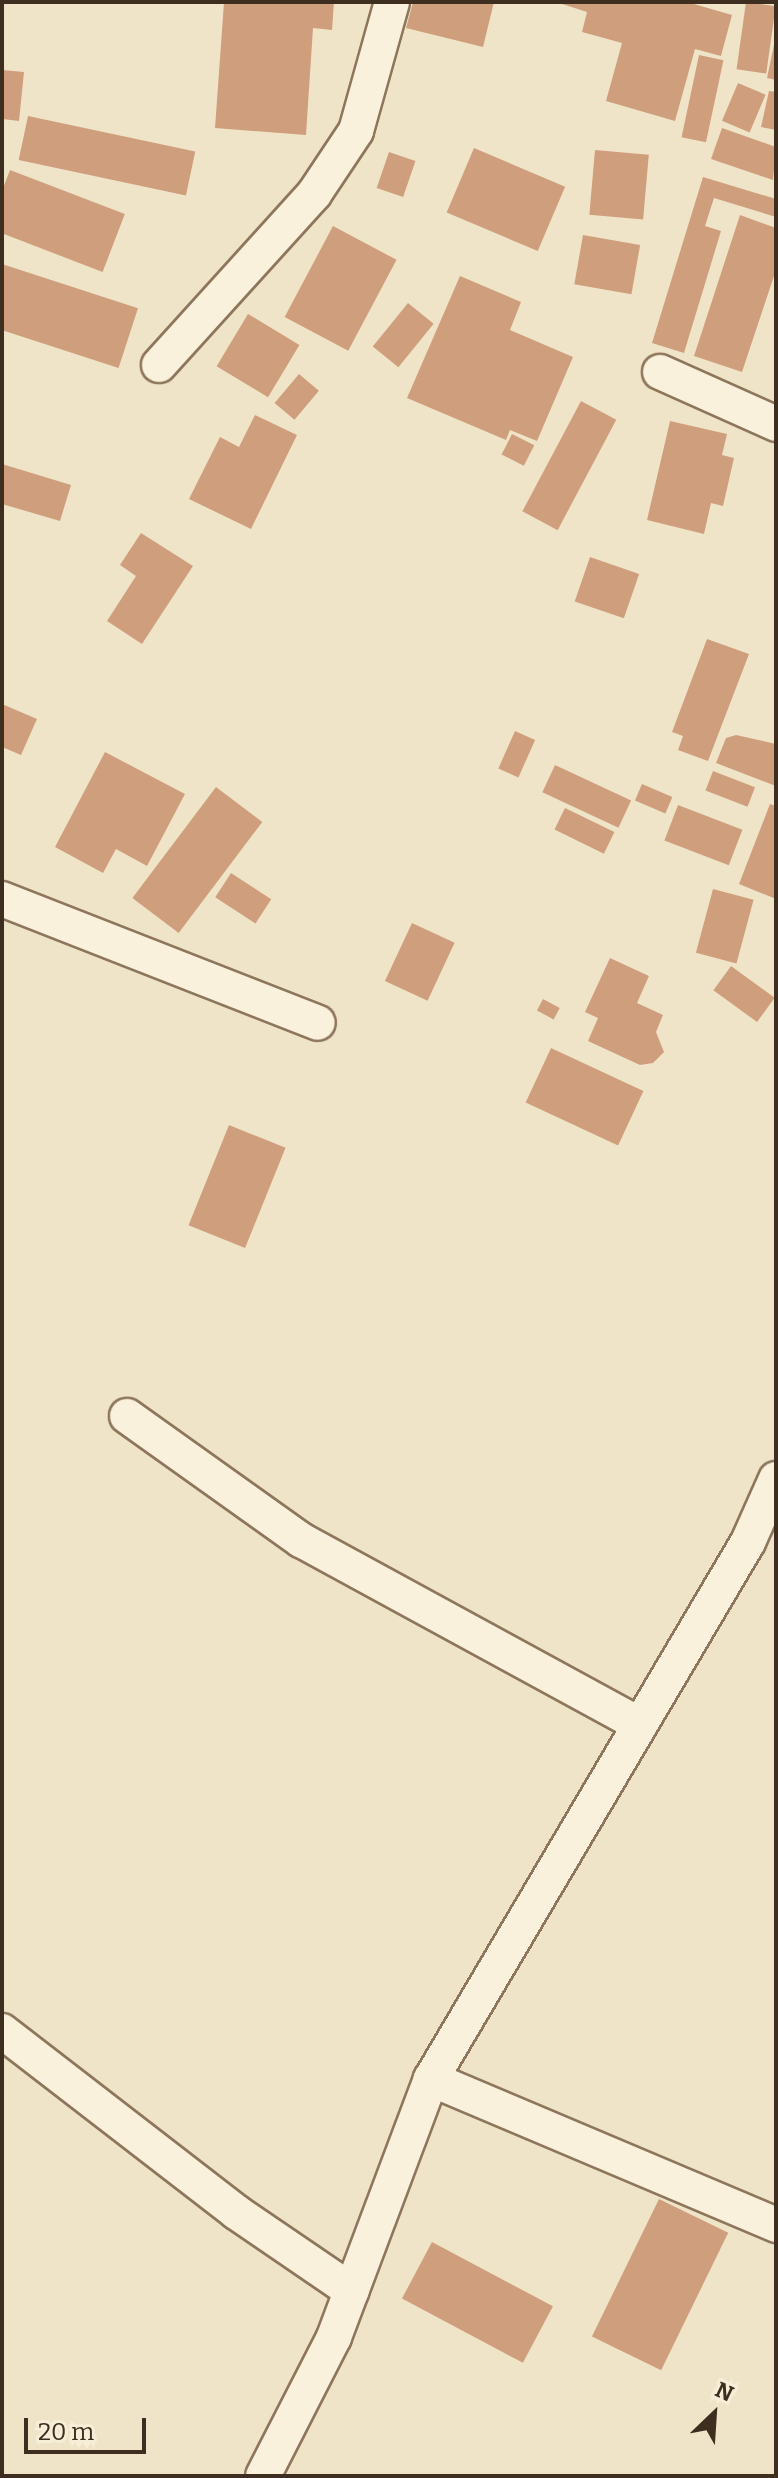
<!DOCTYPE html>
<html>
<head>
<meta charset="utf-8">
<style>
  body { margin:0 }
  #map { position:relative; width:778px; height:2478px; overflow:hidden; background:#f0e4c8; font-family:Bitter,serif }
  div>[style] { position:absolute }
  .building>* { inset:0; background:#cf9f7d; transform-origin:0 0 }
  .roads { filter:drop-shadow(2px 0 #8d765c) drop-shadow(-2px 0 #8d765c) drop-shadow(0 2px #8d765c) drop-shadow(0 -2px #8d765c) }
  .street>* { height:34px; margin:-17px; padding:0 17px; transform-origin:17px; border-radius:17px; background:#faf1dc }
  span { translate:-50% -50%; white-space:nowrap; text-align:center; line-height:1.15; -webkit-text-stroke:8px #f7eed8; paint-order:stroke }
  .frame { position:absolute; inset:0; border:4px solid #3d2e20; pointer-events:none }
  .north { position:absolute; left:674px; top:2374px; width:80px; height:80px; -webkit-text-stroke:6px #f7eed8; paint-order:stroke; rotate:25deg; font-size:22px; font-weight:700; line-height:32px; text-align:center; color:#3d2e20 }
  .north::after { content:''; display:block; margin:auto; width:28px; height:36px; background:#3d2e20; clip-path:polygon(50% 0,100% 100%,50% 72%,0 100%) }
  .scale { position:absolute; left:24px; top:2418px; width:122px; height:36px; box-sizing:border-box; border:4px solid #3d2e20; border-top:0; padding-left:10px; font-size:24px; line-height:28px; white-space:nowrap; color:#3d2e20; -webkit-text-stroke:6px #f7eed8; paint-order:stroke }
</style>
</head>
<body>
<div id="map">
  <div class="building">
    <div style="clip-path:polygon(224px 2px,334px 2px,332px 30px,313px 28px,306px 135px,215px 128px)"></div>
    <div style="clip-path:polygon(413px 2px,494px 2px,483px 47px,406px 28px)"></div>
    <div style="clip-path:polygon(556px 2px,687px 2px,732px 15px,721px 56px,695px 49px,675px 121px,606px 101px,622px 43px,582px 32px,587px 12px)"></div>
    <div style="left:746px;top:2px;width:30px;height:68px;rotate:8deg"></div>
    <div style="clip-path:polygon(775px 40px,776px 40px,776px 80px,767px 78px)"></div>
    <div style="left:699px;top:55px;width:25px;height:84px;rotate:12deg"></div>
    <div style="clip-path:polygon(2px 70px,24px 72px,19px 121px,2px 119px)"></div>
    <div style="left:738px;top:83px;width:30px;height:41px;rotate:23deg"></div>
    <div style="clip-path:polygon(769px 91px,776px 92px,776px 130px,761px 127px)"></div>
    <div style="left:28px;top:116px;width:171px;height:45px;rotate:12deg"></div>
    <div style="clip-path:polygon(722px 128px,776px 147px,773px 180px,711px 159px)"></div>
    <div style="left:474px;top:148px;width:99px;height:70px;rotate:23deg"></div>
    <div style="left:595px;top:150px;width:54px;height:65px;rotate:5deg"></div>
    <div style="left:389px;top:152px;width:28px;height:38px;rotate:19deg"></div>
    <div style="left:10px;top:170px;width:123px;height:62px;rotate:21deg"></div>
    <div style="clip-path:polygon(703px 177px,776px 199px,776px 217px,714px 198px,705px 226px,721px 231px,684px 353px,652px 343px)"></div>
    <div style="clip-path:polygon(740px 215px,776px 228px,776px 270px,742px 372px,694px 356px)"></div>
    <div style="left:333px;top:226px;width:72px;height:103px;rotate:28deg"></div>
    <div style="left:583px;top:235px;width:58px;height:50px;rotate:10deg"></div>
    <div style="left:2px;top:264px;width:143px;height:63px;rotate:18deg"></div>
    <div style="clip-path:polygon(460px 276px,521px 302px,510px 330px,573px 357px,537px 441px,510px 430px,506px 440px,407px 398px)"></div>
    <div style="left:408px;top:303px;width:33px;height:56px;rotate:39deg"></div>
    <div style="left:248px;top:314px;width:60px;height:61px;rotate:31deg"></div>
    <div style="left:299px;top:374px;width:26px;height:38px;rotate:40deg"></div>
    <div style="left:581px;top:401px;width:40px;height:125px;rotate:28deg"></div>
    <div style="clip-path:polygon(255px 415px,297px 435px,251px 529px,189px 499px,220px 437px,239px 447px)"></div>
    <div style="clip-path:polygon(670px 421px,727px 434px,722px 455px,734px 458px,723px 506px,711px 503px,704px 534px,647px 520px)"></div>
    <div style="left:512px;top:434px;width:25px;height:23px;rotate:27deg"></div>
    <div style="clip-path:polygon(2px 464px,71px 485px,60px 521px,2px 504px)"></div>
    <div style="clip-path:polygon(141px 533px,193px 566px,142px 644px,107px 621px,136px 576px,120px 565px)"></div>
    <div style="left:590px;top:557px;width:52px;height:47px;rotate:19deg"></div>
    <div style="clip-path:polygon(707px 639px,749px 654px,708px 761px,678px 750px,683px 736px,672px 732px)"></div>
    <div style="clip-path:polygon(2px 704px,37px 719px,21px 755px,2px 747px)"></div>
    <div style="left:515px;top:731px;width:22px;height:41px;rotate:24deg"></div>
    <div style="clip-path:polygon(736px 735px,776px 744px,776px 786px,716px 763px,726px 738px)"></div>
    <div style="clip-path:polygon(105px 752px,185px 794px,147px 866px,116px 849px,103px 873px,55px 847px)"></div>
    <div style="left:555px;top:765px;width:84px;height:30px;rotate:25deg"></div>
    <div style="left:713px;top:771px;width:45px;height:21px;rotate:21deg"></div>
    <div style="left:642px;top:784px;width:33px;height:18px;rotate:23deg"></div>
    <div style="left:216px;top:787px;width:58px;height:139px;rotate:37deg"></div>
    <div style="clip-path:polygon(770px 804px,776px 806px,776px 899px,739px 884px)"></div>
    <div style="left:678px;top:805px;width:69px;height:38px;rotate:21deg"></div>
    <div style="left:565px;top:808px;width:55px;height:24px;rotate:26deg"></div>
    <div style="left:231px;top:873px;width:48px;height:29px;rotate:33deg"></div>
    <div style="left:713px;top:889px;width:42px;height:66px;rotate:15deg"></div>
    <div style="left:412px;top:923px;width:47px;height:64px;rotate:25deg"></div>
    <div style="clip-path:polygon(610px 958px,649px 976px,637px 1003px,663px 1015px,656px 1032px,664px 1052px,653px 1063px,640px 1065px,588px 1041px,598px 1018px,585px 1012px)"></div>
    <div style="left:731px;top:966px;width:54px;height:30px;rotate:36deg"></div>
    <div style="left:543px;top:999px;width:19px;height:13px;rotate:28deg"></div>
    <div style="left:551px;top:1048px;width:102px;height:60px;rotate:25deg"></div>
    <div style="left:229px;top:1125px;width:61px;height:108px;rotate:22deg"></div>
    <div style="left:659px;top:2199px;width:77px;height:153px;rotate:26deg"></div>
    <div style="left:432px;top:2242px;width:137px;height:64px;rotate:28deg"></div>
  </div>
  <div class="roads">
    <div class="street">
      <div style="left:159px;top:365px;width:231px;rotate:-47.8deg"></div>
      <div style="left:314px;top:194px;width:76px;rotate:-56.3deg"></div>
      <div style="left:356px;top:131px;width:134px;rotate:-74.4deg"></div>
      <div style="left:660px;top:372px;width:127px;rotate:24.1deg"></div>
      <div style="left:2px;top:899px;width:339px;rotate:21.4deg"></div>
      <div style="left:127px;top:1416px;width:214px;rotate:35.5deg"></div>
      <div style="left:301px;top:1540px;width:386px;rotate:28.6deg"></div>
      <div style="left:2px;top:2031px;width:296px;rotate:37.7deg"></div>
      <div style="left:236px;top:2212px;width:140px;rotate:34.3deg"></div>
      <div style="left:431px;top:2079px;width:375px;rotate:22.9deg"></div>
      <div style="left:263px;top:2476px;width:156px;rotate:-62.9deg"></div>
      <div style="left:334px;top:2337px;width:276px;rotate:-69.4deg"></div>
      <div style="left:431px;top:2079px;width:624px;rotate:-59.45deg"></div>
      <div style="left:748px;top:1542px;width:69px;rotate:-66deg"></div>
    </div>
  </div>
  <div class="frame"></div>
  <div class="north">N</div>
  <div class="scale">20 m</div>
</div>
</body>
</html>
